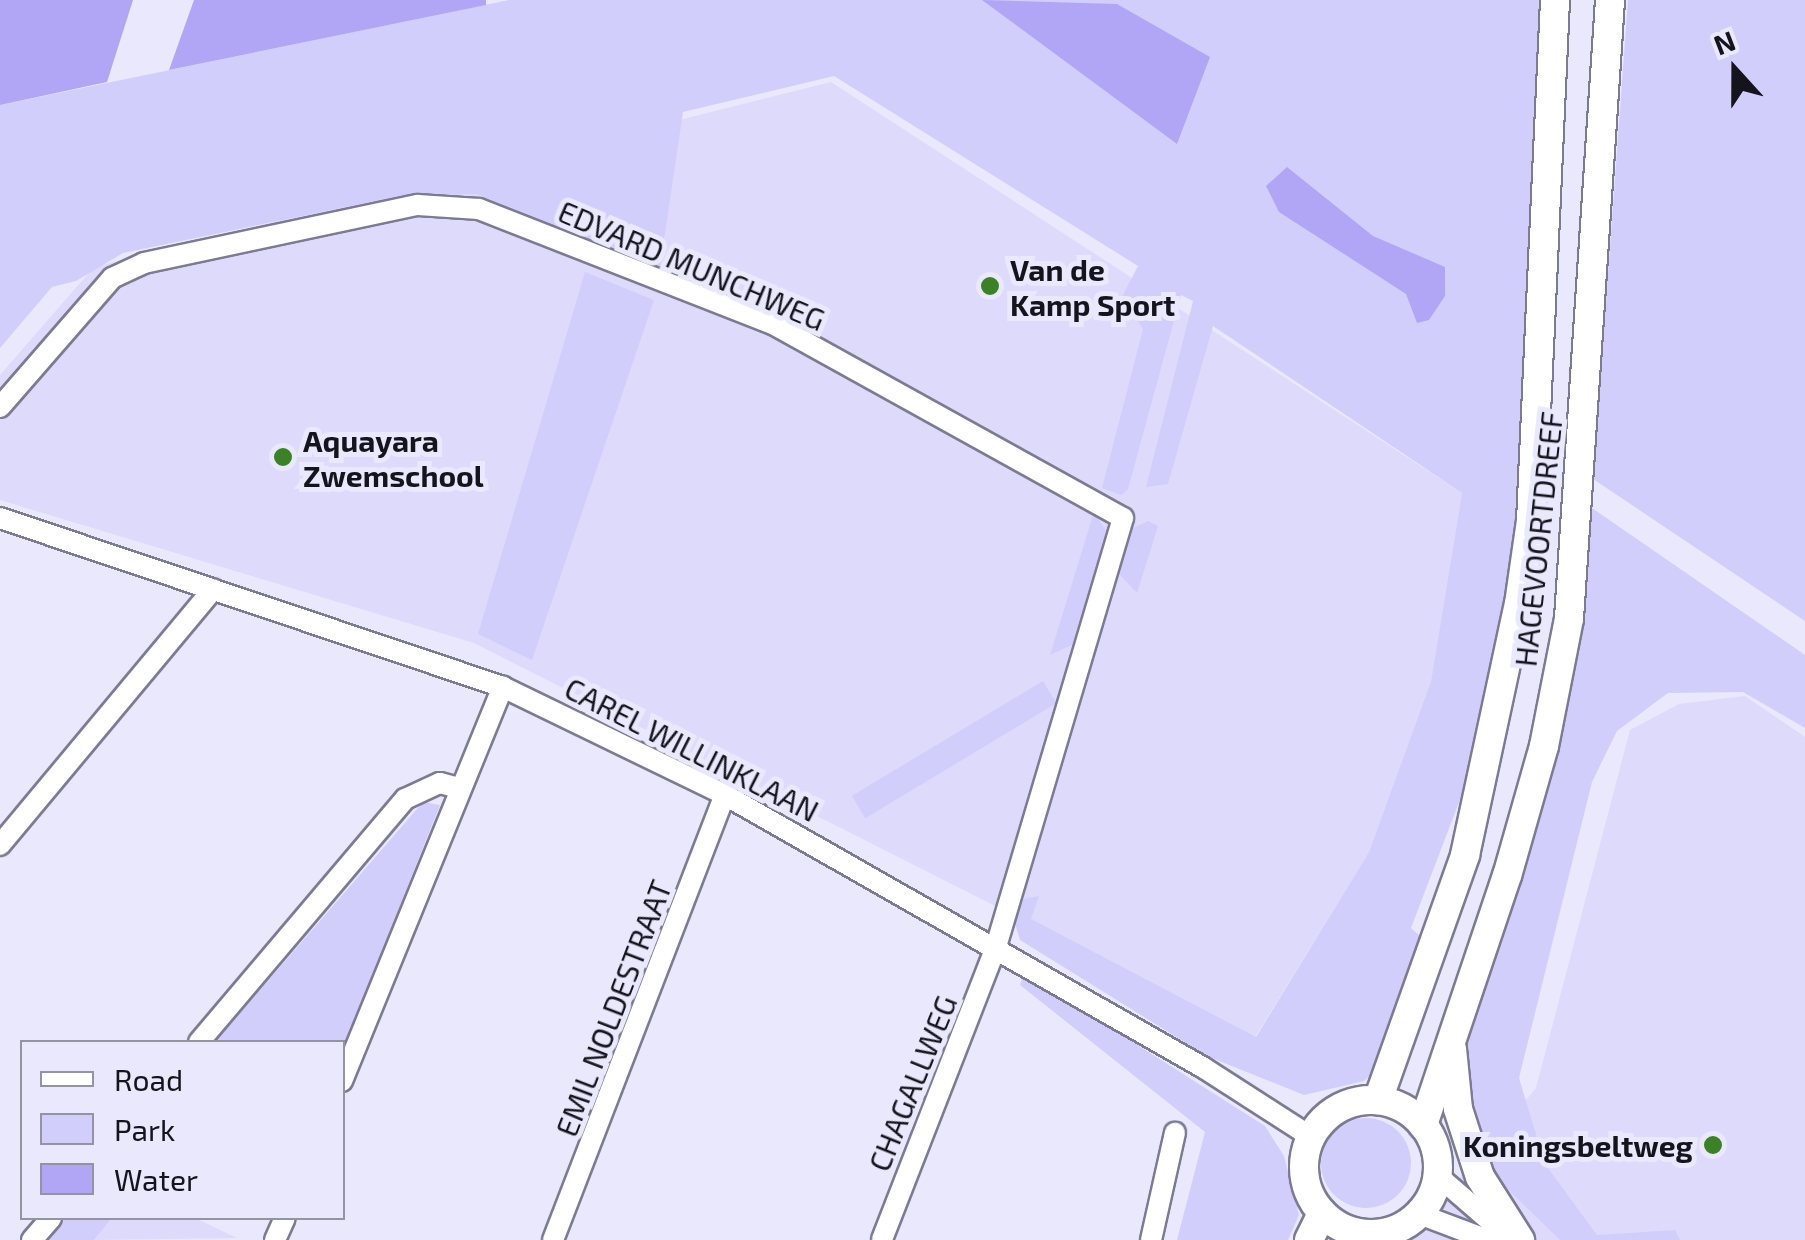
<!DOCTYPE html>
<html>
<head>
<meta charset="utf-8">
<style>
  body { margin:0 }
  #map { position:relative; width:1805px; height:1240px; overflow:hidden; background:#e9e8fc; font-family:"Exo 2",sans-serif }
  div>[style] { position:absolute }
  .built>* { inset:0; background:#dddafb }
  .green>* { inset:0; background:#d2cefc; transform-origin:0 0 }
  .round { border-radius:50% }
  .water>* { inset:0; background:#b0a6f5 }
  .roads { filter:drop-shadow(2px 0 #7d7b92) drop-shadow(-2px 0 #7d7b92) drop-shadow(0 2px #7d7b92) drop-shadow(0 -2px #7d7b92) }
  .minor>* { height:20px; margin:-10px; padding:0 10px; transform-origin:10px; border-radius:10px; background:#fff }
  .secondary>* { height:28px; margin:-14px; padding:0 14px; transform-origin:14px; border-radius:14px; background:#fff }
  .secondary>.ring { margin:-14px; padding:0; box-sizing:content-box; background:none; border:28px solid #fff; border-radius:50% }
  .dots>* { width:28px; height:28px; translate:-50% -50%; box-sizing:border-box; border:5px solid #e9e8fc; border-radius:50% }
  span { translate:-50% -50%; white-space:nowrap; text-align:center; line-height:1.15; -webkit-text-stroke:10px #e9e8fc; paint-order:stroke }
  .street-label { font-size:30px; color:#15141d }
  .poi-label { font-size:30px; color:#15141d; font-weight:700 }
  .left { translate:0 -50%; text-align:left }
  .right { translate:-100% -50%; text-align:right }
  .legend { position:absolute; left:20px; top:1040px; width:325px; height:180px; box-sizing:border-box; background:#e9e8fc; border:2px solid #9493a3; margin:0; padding:12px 18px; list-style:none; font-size:30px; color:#15141d }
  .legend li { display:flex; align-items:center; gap:20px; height:50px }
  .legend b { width:50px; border:2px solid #9493a3 }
  .north { position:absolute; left:1685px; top:20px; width:100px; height:100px; -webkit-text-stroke:8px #e9e8fc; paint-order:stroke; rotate:339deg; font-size:28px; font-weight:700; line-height:40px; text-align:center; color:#15141d }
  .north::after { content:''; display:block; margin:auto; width:35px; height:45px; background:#15141d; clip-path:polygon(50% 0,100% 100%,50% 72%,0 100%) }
</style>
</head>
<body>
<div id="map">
  <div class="built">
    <div style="clip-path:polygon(831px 82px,1462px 493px,1431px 681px,1369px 852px,1255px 1037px,474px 643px,0 500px,0 375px,94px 267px)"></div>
    <div style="clip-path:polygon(1745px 696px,1805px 737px,1805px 1240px,1407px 1240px,1536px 1088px,1630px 730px,1679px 704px)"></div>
    <div style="clip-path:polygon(112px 1218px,195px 1218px,237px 1238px,94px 1240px)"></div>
  </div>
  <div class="green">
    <div style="clip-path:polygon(509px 0,1540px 0,1526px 498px,1487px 729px,1411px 928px,1420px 936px,1420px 962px,1374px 1072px,1364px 1081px,1304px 1095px,1207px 1056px,1020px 940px,1011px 911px,1019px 900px,1039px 896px,1031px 919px,1256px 1037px,1369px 852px,1431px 681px,1462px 493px,1213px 326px,1168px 484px,1146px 487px,1193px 301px,1181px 295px,1128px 489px,1121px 495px,1102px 488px,1143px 329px,1122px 297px,1138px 266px,834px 76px,683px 112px,660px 267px,477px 194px,403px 195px,123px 253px,76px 281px,52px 287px,0 348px,0 105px)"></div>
    <div style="clip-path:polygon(1628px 0,1805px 0,1805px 621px,1593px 479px)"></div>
    <div style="clip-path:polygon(585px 272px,654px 300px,532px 660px,478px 634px)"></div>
    <div style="clip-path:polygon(1592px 508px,1805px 655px,1805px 728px,1743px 692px,1668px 693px,1617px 731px,1592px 782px,1519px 1078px,1545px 1164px,1597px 1235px,1675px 1230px,1680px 1240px,1560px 1240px,1490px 1172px,1476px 1142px,1462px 1051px,1560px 712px)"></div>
    <div style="clip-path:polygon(1094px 512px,1106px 531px,1072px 645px,1050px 655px)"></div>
    <div style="clip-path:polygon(1148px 521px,1158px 526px,1137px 593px,1119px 574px,1133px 528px)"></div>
    <div style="left:1043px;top:681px;width:26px;height:223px;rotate:59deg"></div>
    <div style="clip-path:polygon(423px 802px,440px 805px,343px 1049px,342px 1042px,215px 1042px)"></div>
    <div style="clip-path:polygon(1024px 973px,1265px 1126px,1284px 1156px,1299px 1215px,1288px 1240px,1177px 1240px,1205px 1132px,1020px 985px)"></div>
    <div class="round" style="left:1321px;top:1118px;width:90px;height:90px"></div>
    <div style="clip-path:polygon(64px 1218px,112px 1218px,94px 1240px,45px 1240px)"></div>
  </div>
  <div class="water">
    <div style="clip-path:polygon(0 0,133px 0,107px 82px,0 105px)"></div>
    <div style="clip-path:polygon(194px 0,486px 0,486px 5px,169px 70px)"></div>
    <div style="clip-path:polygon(982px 0,1117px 4px,1210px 57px,1177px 144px)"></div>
    <div style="clip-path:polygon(1287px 167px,1373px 236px,1445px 267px,1445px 296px,1429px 320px,1417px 323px,1406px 294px,1279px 212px,1266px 186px)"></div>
  </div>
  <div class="roads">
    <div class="minor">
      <div style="left:0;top:407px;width:171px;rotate:-49deg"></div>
      <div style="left:112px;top:278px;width:35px;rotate:-25deg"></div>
      <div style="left:144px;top:263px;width:280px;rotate:-12deg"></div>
      <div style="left:418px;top:205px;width:61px;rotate:3.8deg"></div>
      <div style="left:479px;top:209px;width:316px;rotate:21.4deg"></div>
      <div style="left:773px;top:324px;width:400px;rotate:29deg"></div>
      <div style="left:1123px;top:518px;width:447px;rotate:106.5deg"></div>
      <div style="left:996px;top:947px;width:314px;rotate:111.3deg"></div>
      <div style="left:0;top:518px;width:531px;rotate:18.57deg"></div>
      <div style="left:503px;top:687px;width:247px;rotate:25.9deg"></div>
      <div style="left:725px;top:795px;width:551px;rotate:29.68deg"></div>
      <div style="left:1204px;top:1068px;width:127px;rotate:32.8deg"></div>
      <div style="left:0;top:845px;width:333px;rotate:-50.2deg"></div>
      <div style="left:199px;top:1042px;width:319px;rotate:-49.7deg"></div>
      <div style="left:405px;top:799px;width:38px;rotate:-25deg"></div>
      <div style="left:440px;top:783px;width:20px;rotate:15deg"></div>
      <div style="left:342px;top:1081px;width:426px;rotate:-67.8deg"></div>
      <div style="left:1438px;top:1176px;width:98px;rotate:40.9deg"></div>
      <div style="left:1419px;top:1214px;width:74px;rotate:20.6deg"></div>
      <div style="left:32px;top:1240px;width:29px;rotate:-49deg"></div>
      <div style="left:275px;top:1240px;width:24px;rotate:-66deg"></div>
      <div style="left:553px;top:1240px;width:477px;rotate:-68.9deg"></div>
      <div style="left:1151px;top:1240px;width:110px;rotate:-77.4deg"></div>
    </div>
    <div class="secondary">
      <div style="left:1452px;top:1049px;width:60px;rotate:84.3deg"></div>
      <div style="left:1458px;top:1109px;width:71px;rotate:72.1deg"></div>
      <div style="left:1480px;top:1177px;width:75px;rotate:57.6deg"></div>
      <div style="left:1378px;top:1100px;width:260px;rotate:-70.4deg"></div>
      <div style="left:1465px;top:855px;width:257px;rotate:-77.9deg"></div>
      <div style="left:1519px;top:604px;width:84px;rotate:-81.8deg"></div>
      <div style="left:1531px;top:521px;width:522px;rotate:-87.36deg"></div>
      <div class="ring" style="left:1304px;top:1100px;width:106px;height:106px"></div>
      <div style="left:1423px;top:1125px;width:263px;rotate:-71.4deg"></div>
      <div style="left:1507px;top:876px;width:135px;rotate:-74.1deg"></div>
      <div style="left:1544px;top:746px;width:130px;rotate:-78.9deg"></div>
      <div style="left:1569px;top:618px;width:619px;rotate:-86.2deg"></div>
      <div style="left:1309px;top:1240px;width:30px;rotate:-64deg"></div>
    </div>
  </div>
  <div class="dots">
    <div style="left:990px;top:286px;background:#3b8126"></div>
    <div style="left:283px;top:457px;background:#3b8126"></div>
    <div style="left:1713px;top:1145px;background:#3b8126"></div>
  </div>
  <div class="street-label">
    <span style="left:692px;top:265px;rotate:23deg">EDVARD MUNCHWEG</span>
    <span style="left:1538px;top:539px;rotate:-84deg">HAGEVOORTDREEF</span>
    <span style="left:692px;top:749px;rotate:27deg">CAREL WILLINKLAAN</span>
    <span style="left:613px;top:1008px;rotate:-69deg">EMIL NOLDESTRAAT</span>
    <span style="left:912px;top:1083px;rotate:-68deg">CHAGALLWEG</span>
  </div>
  <div class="poi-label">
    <span class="left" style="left:1010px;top:286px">Van de<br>Kamp Sport</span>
    <span class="left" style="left:303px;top:457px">Aquayara<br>Zwemschool</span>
    <span class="right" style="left:1693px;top:1145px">Koningsbeltweg</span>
  </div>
  <ul class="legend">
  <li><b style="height:12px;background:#fff"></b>Road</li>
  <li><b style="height:28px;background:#d2cefc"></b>Park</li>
  <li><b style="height:28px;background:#b0a6f5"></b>Water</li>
  </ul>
  <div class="north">N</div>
</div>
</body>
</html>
